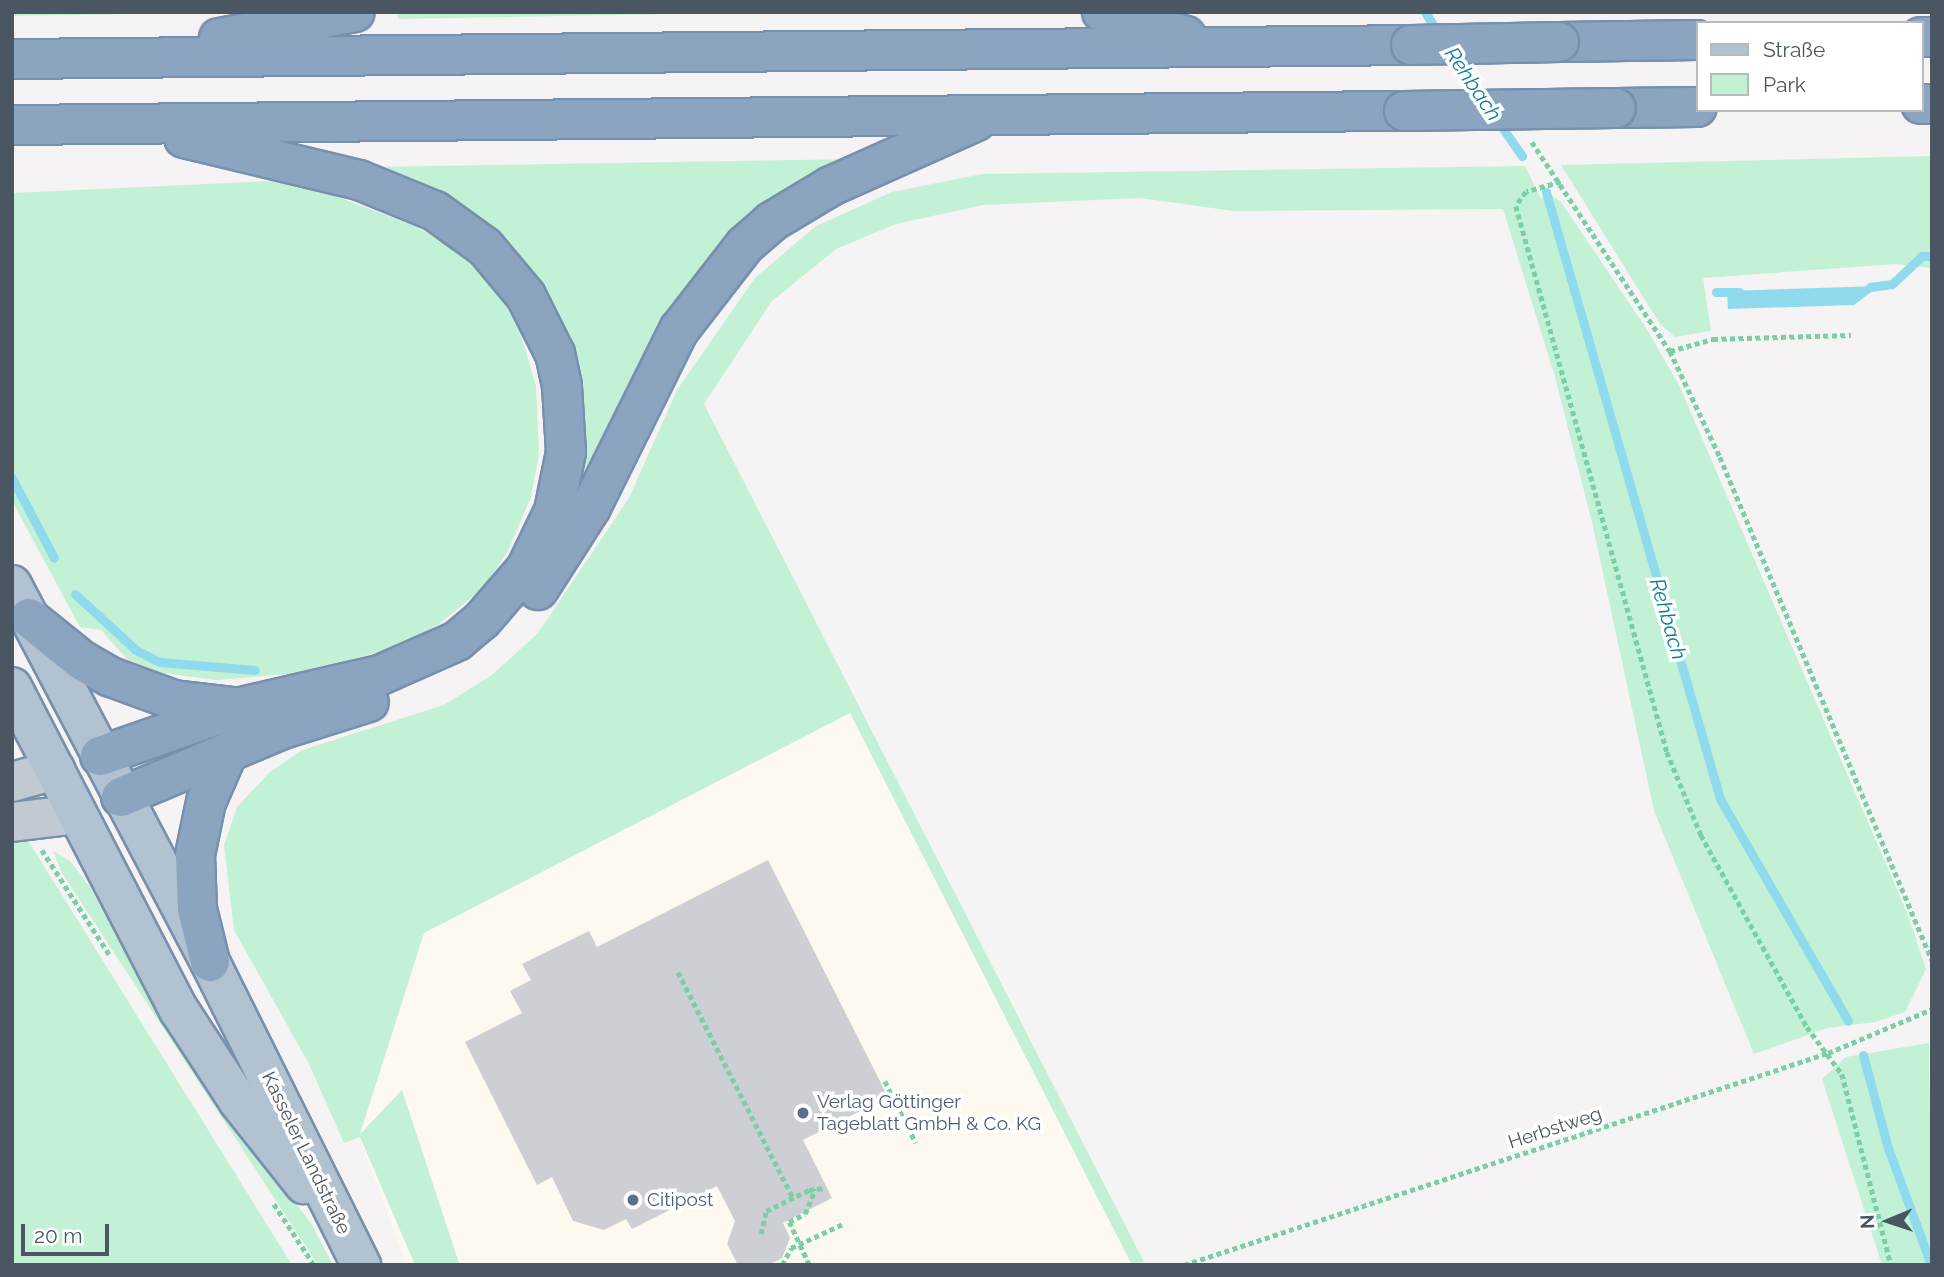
<!DOCTYPE html>
<html>
<head>
<meta charset="utf-8">
<style>
  body { margin:0 }
  #map { position:relative; width:1944px; height:1277px; overflow:hidden; background:#f5f3f3; font-family:Raleway,sans-serif }
  div>[style] { position:absolute }
  .commercial>* { inset:0; background:#fdf9ef }
  .green>* { inset:0; background:#c3f1d5 }
  .water>* { inset:0; background:#90daee }
  .stream>* { height:9px; margin:-4.5px; padding:0 4.5px; transform-origin:4.5px; border-radius:4.5px; background:#90daee }
  .building>* { inset:0; background:#cdcfd5 }
  .path>* { height:4.5px; margin-top:-2.25px; transform-origin:0; background:repeating-linear-gradient(90deg,#7ad0a6 0 5px,transparent 0 8.5px) }
  .roads { filter:drop-shadow(2px 0 #7690ad) drop-shadow(-2px 0 #7690ad) drop-shadow(0 2px #7690ad) drop-shadow(0 -2px #7690ad) }
  .minor>* { height:38px; margin:-19px; padding:0 19px; transform-origin:19px; border-radius:19px; background:#c1cad2 }
  .major>* { height:38px; margin:-19px; padding:0 19px; transform-origin:19px; border-radius:19px; background:#b3c2d1 }
  .highway>* { height:38px; margin:-19px; padding:0 19px; transform-origin:19px; border-radius:19px; background:#8ba5c1 }
  .bridges { filter:drop-shadow(2px 0 #7690ad) drop-shadow(-2px 0 #7690ad) drop-shadow(0 2px #7690ad) drop-shadow(0 -2px #7690ad) }
  .highway-bridge>* { height:38px; margin:-19px; padding:0 19px; transform-origin:19px; border-radius:19px; background:#8ba5c1 }
  .dots>* { width:19px; height:19px; translate:-50% -50%; box-sizing:border-box; border:4px solid #fff; border-radius:50% }
  span { translate:-50% -50%; white-space:nowrap; text-align:center; line-height:1.15; -webkit-text-stroke:7px #fff; paint-order:stroke }
  .service-label { font-size:19px; color:#4e5e75 }
  .left { translate:0 -50%; text-align:left }
  .street-label { font-size:19px; color:#4a5661 }
  .water-label { font-size:21px; color:#0c7c9b; font-style:italic }
  .frame { position:absolute; inset:0; border:14px solid #4a5661; pointer-events:none }
  .legend { position:absolute; left:1696px; top:21px; width:228px; height:91px; box-sizing:border-box; background:#fff; border:2px solid #b7bbc0; margin:0; padding:9px 12px; list-style:none; font-size:21px; color:#4a5661 }
  .legend li { display:flex; align-items:center; gap:14px; height:35px }
  .legend b { width:35px; border:2px solid #b7bbc0 }
  .north { position:absolute; left:1853px; top:1186px; width:70px; height:70px; -webkit-text-stroke:5px #fff; paint-order:stroke; rotate:268deg; font-size:19px; font-weight:700; line-height:28px; text-align:center; color:#4a5661 }
  .north::after { content:''; display:block; margin:auto; width:24px; height:32px; background:#4a5661; clip-path:polygon(50% 0,100% 100%,50% 72%,0 100%) }
  .scale { position:absolute; left:21px; top:1224px; width:88px; height:32px; box-sizing:border-box; border:4px solid #4a5661; border-top:0; padding-left:9px; font-size:21px; line-height:24px; white-space:nowrap; color:#4a5661; -webkit-text-stroke:5px #fff; paint-order:stroke }
</style>
</head>
<body>
<div id="map">
  <div class="commercial">
    <div style="clip-path:polygon(850px 713px,1132px 1265px,406px 1265px,359px 1136px,424px 933px)"></div>
  </div>
  <div class="green">
    <div style="clip-path:polygon(12px 12px,252px 12px,12px 16px)"></div>
    <div style="clip-path:polygon(395px 12px,773px 12px,399px 19px)"></div>
    <div style="clip-path:polygon(1932px 156px,1932px 268px,1896px 264px,1703px 278px,1711px 331px,1675px 337px,1660px 324px,1561px 165px)"></div>
    <div style="clip-path:polygon(862px 159px,780px 200px,571px 526px,545px 298px,368px 167px)"></div>
    <div style="clip-path:polygon(1525px 166px,1541px 199px,1546px 192px,1561px 202px,1646px 328px,1679px 385px,1908px 915px,1926px 969px,1905px 1012px,1875px 1022px,1827px 1028px,1754px 1054px,1654px 811px,1592px 522px,1555px 377px,1503px 209px,1234px 211px,1140px 198px,983px 205px,896px 224px,836px 249px,771px 302px,704px 404px,1144px 1262px,1131px 1263px,850px 713px,424px 933px,360px 1134px,402px 1090px,459px 1263px,466px 1265px,415px 1265px,360px 1137px,344px 1143px,309px 1064px,234px 930px,224px 845px,237px 807px,270px 772px,302px 750px,444px 705px,492px 675px,538px 633px,629px 498px,677px 390px,755px 278px,816px 226px,892px 192px,982px 174px)"></div>
    <div style="clip-path:polygon(273px 181px,330px 194px,415px 226px,454px 249px,486px 277px,517px 322px,536px 386px,539px 455px,531px 497px,508px 551px,484px 587px,438px 625px,400px 645px,311px 672px,216px 680px,163px 673px,128px 660px,101px 630px,80px 627px,12px 501px,12px 193px)"></div>
    <div style="clip-path:polygon(12px 840px,29px 842px,292px 1265px,12px 1265px)"></div>
    <div style="clip-path:polygon(53px 851px,70px 861px,90px 887px,147px 992px,189px 1058px,312px 1225px,333px 1265px,318px 1265px,62px 873px)"></div>
    <div style="clip-path:polygon(1929px 1043px,1932px 1265px,1882px 1265px,1822px 1079px,1846px 1057px)"></div>
  </div>
  <div class="water">
    <div style="clip-path:polygon(1879px 286px,1854px 305px,1728px 309px,1727px 291px)"></div>
  </div>
  <div class="stream">
    <div style="left:1425px;top:12px;width:25px;rotate:58deg"></div>
    <div style="left:1454px;top:56px;width:52px;rotate:56deg"></div>
    <div style="left:1497px;top:120px;width:44px;rotate:55.2deg"></div>
    <div style="left:1546px;top:192px;width:631px;rotate:74deg"></div>
    <div style="left:1720px;top:799px;width:256px;rotate:60deg"></div>
    <div style="left:1870px;top:287px;width:22px;rotate:-8deg"></div>
    <div style="left:1892px;top:284px;width:41px;rotate:-43deg"></div>
    <div style="left:1922px;top:256px;width:10px"></div>
    <div style="left:1716px;top:292px;width:23px"></div>
    <div style="left:12px;top:478px;width:90px;rotate:62.3deg"></div>
    <div style="left:75px;top:594px;width:83px;rotate:42.6deg"></div>
    <div style="left:136px;top:650px;width:27px;rotate:27deg"></div>
    <div style="left:160px;top:662px;width:95px;rotate:4.8deg"></div>
    <div style="left:1863px;top:1055px;width:96px;rotate:75deg"></div>
    <div style="left:1888px;top:1148px;width:125px;rotate:69.8deg"></div>
  </div>
  <div class="building">
    <div style="clip-path:polygon(768px 860px,888px 1097px,803px 1140px,832px 1198px,783px 1223px,790px 1238px,782px 1258px,769px 1265px,738px 1265px,727px 1244px,735px 1221px,717px 1186px,632px 1229px,626px 1219px,604px 1230px,573px 1221px,552px 1177px,537px 1185px,465px 1042px,522px 1013px,510px 991px,531px 980px,522px 964px,589px 931px,597px 947px)"></div>
  </div>
  <div class="path">
    <div style="left:1532px;top:142px;width:250px;rotate:56.6deg"></div>
    <div style="left:1670px;top:351px;width:117px;rotate:64.7deg"></div>
    <div style="left:1720px;top:457px;width:546px;rotate:67.15deg"></div>
    <div style="left:1561px;top:182px;width:36px;rotate:164deg"></div>
    <div style="left:1526px;top:192px;width:17px;rotate:126deg"></div>
    <div style="left:1516px;top:206px;width:566px;rotate:74.54deg"></div>
    <div style="left:1667px;top:752px;width:90px;rotate:67.7deg"></div>
    <div style="left:1701px;top:835px;width:219px;rotate:61.1deg"></div>
    <div style="left:1807px;top:1027px;width:59px;rotate:53.3deg"></div>
    <div style="left:1842px;top:1074px;width:197px;rotate:75.6deg"></div>
    <div style="left:1670px;top:351px;width:45px;rotate:-15.6deg"></div>
    <div style="left:1713px;top:339px;width:138px;rotate:-1.7deg"></div>
    <div style="left:42px;top:850px;width:124px;rotate:57.2deg"></div>
    <div style="left:678px;top:972px;width:254px;rotate:63deg"></div>
    <div style="left:885px;top:1081px;width:69px;rotate:63.4deg"></div>
    <div style="left:274px;top:1204px;width:73px;rotate:56.7deg"></div>
    <div style="left:761px;top:1234px;width:24px;rotate:-78deg"></div>
    <div style="left:766px;top:1211px;width:48px;rotate:-26deg"></div>
    <div style="left:809px;top:1190px;width:16px;rotate:-7deg"></div>
    <div style="left:782px;top:1265px;width:19px;rotate:-62deg"></div>
    <div style="left:791px;top:1248px;width:57px;rotate:-24.8deg"></div>
    <div style="left:809px;top:1265px;width:47px;rotate:-114.9deg"></div>
    <div style="left:789px;top:1222px;width:18px;rotate:-27deg"></div>
    <div style="left:805px;top:1214px;width:27px;rotate:-68deg"></div>
    <div style="left:1184px;top:1265px;width:678px;rotate:-18.22deg"></div>
    <div style="left:1828px;top:1053px;width:113px;rotate:-22.9deg"></div>
  </div>
  <div class="roads">
    <div class="minor">
      <div style="left:12px;top:782px;width:45px;rotate:-15.6deg"></div>
      <div style="left:12px;top:822px;width:65px;rotate:-7deg"></div>
    </div>
    <div class="major">
      <div style="left:12px;top:585px;width:426px;rotate:62.3deg"></div>
      <div style="left:210px;top:962px;width:339px;rotate:63.5deg"></div>
      <div style="left:12px;top:687px;width:364px;rotate:62.7deg"></div>
      <div style="left:179px;top:1010px;width:110px;rotate:56.9deg"></div>
      <div style="left:239px;top:1102px;width:105px;rotate:51.6deg"></div>
    </div>
    <div class="highway">
      <div style="left:1102px;top:12px;width:87px;rotate:15.9deg"></div>
      <div style="left:1921px;top:37px;width:11px"></div>
      <div style="left:219px;top:38px;width:138px;rotate:-10.8deg"></div>
      <div style="left:1559px;top:42px;width:138px;rotate:-0.8deg"></div>
      <div style="left:12px;top:59px;width:1399px;rotate:-0.57deg"></div>
      <div style="left:1921px;top:104px;width:11px"></div>
      <div style="left:1616px;top:108px;width:81px;rotate:-0.7deg"></div>
      <div style="left:12px;top:125px;width:1392px;rotate:-0.58deg"></div>
      <div style="left:538px;top:590px;width:98px;rotate:-57.4deg"></div>
      <div style="left:591px;top:507px;width:198px;rotate:-63.6deg"></div>
      <div style="left:679px;top:330px;width:108px;rotate:-52.2deg"></div>
      <div style="left:745px;top:245px;width:35px;rotate:-41deg"></div>
      <div style="left:771px;top:222px;width:70px;rotate:-31deg"></div>
      <div style="left:831px;top:186px;width:159px;rotate:-24.1deg"></div>
      <div style="left:29px;top:618px;width:67px;rotate:38.9deg"></div>
      <div style="left:81px;top:660px;width:34px;rotate:30deg"></div>
      <div style="left:111px;top:677px;width:67px;rotate:20.1deg"></div>
      <div style="left:174px;top:700px;width:58px;rotate:6.9deg"></div>
      <div style="left:100px;top:756px;width:149px;rotate:-19.2deg"></div>
      <div style="left:241px;top:707px;width:143px;rotate:-13deg"></div>
      <div style="left:380px;top:675px;width:84px;rotate:-23.8deg"></div>
      <div style="left:457px;top:641px;width:33px;rotate:-40deg"></div>
      <div style="left:482px;top:620px;width:67px;rotate:-49.2deg"></div>
      <div style="left:526px;top:569px;width:64px;rotate:-64.2deg"></div>
      <div style="left:554px;top:511px;width:60px;rotate:-78.5deg"></div>
      <div style="left:566px;top:452px;width:66px;rotate:-93.5deg"></div>
      <div style="left:562px;top:386px;width:33px;rotate:-102deg"></div>
      <div style="left:555px;top:354px;width:65px;rotate:-116.6deg"></div>
      <div style="left:526px;top:296px;width:64px;rotate:-129.9deg"></div>
      <div style="left:485px;top:247px;width:62px;rotate:-144.2deg"></div>
      <div style="left:435px;top:211px;width:82px;rotate:-157.8deg"></div>
      <div style="left:359px;top:180px;width:180px;rotate:-166.5deg"></div>
      <div style="left:121px;top:797px;width:173px;rotate:-22.8deg"></div>
      <div style="left:280px;top:730px;width:93px;rotate:-17.5deg"></div>
      <div style="left:210px;top:962px;width:55px;rotate:-103.8deg"></div>
      <div style="left:197px;top:909px;width:54px;rotate:-92.1deg"></div>
      <div style="left:195px;top:855px;width:54px;rotate:-78.3deg"></div>
      <div style="left:206px;top:802px;width:55px;rotate:-66.3deg"></div>
    </div>
  </div>
  <div class="bridges">
    <div class="highway-bridge">
      <div style="left:1411px;top:45px;width:148px;rotate:-1.2deg"></div>
      <div style="left:1404px;top:111px;width:212px;rotate:-0.8deg"></div>
    </div>
  </div>
  <div class="dots">
    <div style="left:803px;top:1113px;background:#5c6f8a"></div>
    <div style="left:633px;top:1200px;background:#5c6f8a"></div>
  </div>
  <div class="service-label">
    <span class="left" style="left:817px;top:1113px">Verlag Göttinger<br>Tageblatt GmbH &amp; Co. KG</span>
    <span class="left" style="left:647px;top:1200px">Citipost</span>
  </div>
  <div class="street-label">
    <span style="left:1555px;top:1128px;rotate:-18deg">Herbstweg</span>
    <span style="left:306px;top:1153px;rotate:64deg">Kasseler Landstraße</span>
  </div>
  <div class="water-label">
    <span style="left:1473px;top:84px;rotate:56deg">Rehbach</span>
    <span style="left:1668px;top:619px;rotate:74deg">Rehbach</span>
  </div>
  <div class="frame"></div>
  <ul class="legend">
  <li><b style="height:9px;background:#b3c2d1"></b>Straße</li>
  <li><b style="height:19px;background:#c3f1d5"></b>Park</li>
  </ul>
  <div class="north">N</div>
  <div class="scale">20 m</div>
</div>
</body>
</html>
